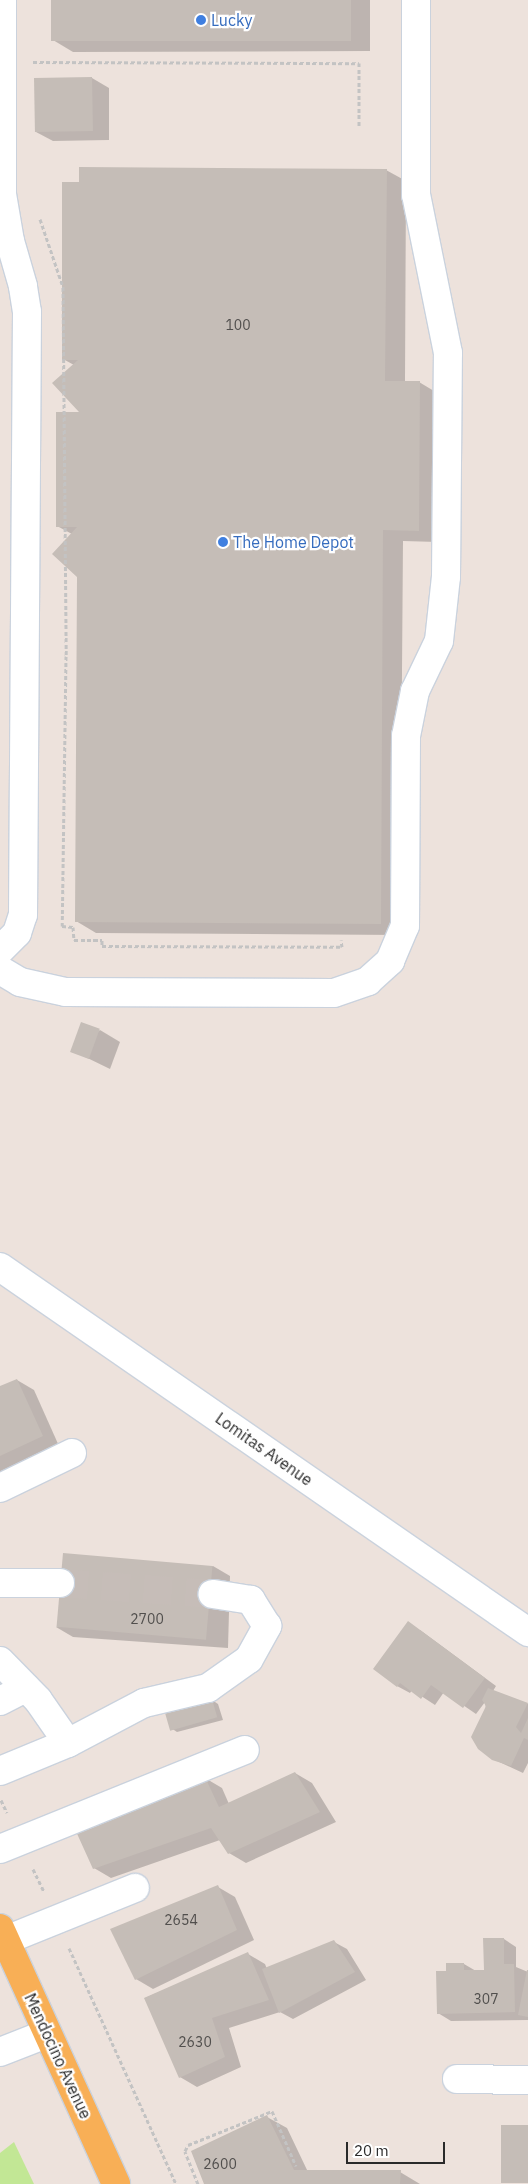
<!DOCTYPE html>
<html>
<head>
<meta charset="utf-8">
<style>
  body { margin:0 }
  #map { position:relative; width:528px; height:2184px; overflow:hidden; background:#ede2dc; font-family:"IBM Plex Sans",sans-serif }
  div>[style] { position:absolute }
  .green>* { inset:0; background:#c2e795 }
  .shadow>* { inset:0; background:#0003 }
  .building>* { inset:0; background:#c5bdb7; transform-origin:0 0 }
  .minor-tunnel>* { height:28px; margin-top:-14px; transform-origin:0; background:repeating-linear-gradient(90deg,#c6bdb8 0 28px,transparent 0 42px) }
  .path>* { height:3px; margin-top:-1.5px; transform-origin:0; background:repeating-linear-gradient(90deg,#c3c3c3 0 4px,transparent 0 6.5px) }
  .roads { filter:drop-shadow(1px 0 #cad2dd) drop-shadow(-1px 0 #cad2dd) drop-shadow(0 1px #cad2dd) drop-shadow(0 -1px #cad2dd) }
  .minor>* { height:28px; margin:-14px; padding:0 14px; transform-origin:14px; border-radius:14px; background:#fff }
  .major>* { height:28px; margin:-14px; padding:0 14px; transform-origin:14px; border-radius:14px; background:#f8af56 }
  .dots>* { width:14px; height:14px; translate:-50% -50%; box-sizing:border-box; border:2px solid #fff; border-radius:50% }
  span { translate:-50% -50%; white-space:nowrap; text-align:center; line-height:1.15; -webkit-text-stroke:4.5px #fff; paint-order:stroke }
  .number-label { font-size:14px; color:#514f4d }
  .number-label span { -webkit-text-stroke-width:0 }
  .shop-label { font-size:16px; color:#366cbe }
  .left { translate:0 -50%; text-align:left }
  .street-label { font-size:16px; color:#2a2a2a }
  .scale { position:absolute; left:346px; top:2142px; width:99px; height:22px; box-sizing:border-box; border:2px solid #2a2a2a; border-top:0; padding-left:6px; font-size:15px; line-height:18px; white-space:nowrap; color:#2a2a2a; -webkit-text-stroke:4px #fff; paint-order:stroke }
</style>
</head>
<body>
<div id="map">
  <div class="green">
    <div style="clip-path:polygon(14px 2142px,34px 2184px,0 2184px,0 2153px)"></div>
  </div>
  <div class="shadow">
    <div style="clip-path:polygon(53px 0,370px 0,370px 51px,73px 52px,53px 40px)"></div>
    <div style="clip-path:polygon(92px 78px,109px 88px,109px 140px,53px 141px,36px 132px)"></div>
    <div style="clip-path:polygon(386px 170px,406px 181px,405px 382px,419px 382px,439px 394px,438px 542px,403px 541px,400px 935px,96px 933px,76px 921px,78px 576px,72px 534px,57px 526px,82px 413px,74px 365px,63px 359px)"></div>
    <div style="clip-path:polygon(100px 1030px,120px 1042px,110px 1069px,73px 1051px)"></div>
    <div style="clip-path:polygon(17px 1380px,34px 1390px,59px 1446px,0 1473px,0 1388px)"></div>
    <div style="clip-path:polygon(213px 1566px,230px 1576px,228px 1648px,73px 1637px,56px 1627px)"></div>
    <div style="clip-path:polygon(420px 1630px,496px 1686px,493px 1691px,528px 1704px,528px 1763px,523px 1773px,493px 1759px,485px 1702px,476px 1714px,444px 1692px,435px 1705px,412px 1690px,410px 1693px,397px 1686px)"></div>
    <div style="clip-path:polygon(212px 1700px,218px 1704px,223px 1720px,177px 1732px,171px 1728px)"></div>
    <div style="clip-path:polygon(295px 1773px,312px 1783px,336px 1822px,246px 1863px,229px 1853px,220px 1840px,111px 1878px,94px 1868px,205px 1778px,222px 1788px,229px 1804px)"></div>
    <div style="clip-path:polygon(218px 1887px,235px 1897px,254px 1940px,153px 1989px,136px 1979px)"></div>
    <div style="clip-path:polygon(504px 1939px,516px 1947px,516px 1967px,528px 1972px,528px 2020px,451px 2021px,438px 2013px,447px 1972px,464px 1964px,476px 1971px,485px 1971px)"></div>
    <div style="clip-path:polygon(334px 1942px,347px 1949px,366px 1980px,293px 2019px,280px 2012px,229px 2028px,241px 2067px,197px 2087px,180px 2077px,145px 1998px,248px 1954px,265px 1964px,267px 1969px)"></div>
    <div style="clip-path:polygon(267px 2117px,287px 2128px,308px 2172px,400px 2172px,420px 2184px,205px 2184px)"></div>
  </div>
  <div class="building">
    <div style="left:51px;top:0;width:300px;height:41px"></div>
    <div style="left:92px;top:77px;width:54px;height:58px;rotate:89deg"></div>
    <div style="clip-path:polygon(79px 167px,387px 169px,385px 381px,420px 381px,419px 531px,383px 530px,381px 924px,75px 922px,77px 577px,52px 554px,77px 527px,56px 527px,56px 412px,79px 412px,52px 383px,78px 360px,62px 360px,62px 182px,79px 182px)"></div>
    <div style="left:81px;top:1022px;width:20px;height:32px;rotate:20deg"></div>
    <div style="clip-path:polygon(17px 1379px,43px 1436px,0 1456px,0 1386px)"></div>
    <div style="left:63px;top:1553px;width:150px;height:74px;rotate:5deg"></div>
    <div style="clip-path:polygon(408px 1621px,485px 1678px,463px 1708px,431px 1685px,421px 1699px,400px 1683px,397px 1687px,373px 1669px)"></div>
    <div style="clip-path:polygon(488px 1688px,528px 1703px,516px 1727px,521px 1733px,528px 1718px,528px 1740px,524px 1738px,511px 1766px,492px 1760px,478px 1749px,471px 1737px,486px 1706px,482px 1700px)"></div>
    <div style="left:212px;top:1699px;width:19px;height:49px;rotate:74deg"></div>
    <div style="clip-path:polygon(295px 1772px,320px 1812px,228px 1854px,211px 1828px,93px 1869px,74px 1827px,205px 1777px,219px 1807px)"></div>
    <div style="clip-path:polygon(218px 1885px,237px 1930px,135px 1980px,110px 1929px)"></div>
    <div style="clip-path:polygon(483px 1938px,504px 1938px,504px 1964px,514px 1964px,515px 2012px,437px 2014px,436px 1971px,446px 1971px,446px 1963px,464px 1963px,464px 1970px,484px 1970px)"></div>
    <div style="clip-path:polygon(334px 1940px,355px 1972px,279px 2013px,262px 1969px)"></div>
    <div style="clip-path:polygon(248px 1952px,269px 2000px,212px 2018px,225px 2057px,179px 2078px,144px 1998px)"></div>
    <div style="clip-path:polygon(527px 1970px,528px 1970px,528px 2017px,518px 2015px)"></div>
    <div style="clip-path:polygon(267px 2115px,294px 2170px,401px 2170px,400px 2184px,204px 2184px,191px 2151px)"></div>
    <div style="left:501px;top:2125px;width:27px;height:58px"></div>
  </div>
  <div class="minor-tunnel">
    <div style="left:60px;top:1583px;width:152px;rotate:4.1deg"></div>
  </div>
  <div class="path">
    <div style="left:33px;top:62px;width:326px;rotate:0.2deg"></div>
    <div style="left:359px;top:63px;width:63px;rotate:90deg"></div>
    <div style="left:40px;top:219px;width:72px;rotate:71.3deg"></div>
    <div style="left:63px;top:287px;width:369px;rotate:89.5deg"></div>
    <div style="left:66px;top:656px;width:270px;rotate:90.8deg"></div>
    <div style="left:62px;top:926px;width:11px;rotate:5deg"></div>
    <div style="left:73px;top:927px;width:13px;rotate:86deg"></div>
    <div style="left:74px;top:940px;width:28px"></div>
    <div style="left:102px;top:940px;width:6px;rotate:90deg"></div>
    <div style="left:102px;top:946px;width:240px;rotate:0.2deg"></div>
    <div style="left:342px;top:947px;width:7px;rotate:-98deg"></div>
    <div style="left:1px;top:1800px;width:14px;rotate:65deg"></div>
    <div style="left:33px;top:1869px;width:25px;rotate:64deg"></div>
    <div style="left:69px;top:1948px;width:259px;rotate:65.6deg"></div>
    <div style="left:198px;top:2184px;width:35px;rotate:-112deg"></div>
    <div style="left:185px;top:2151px;width:7px;rotate:-63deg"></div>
    <div style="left:188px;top:2145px;width:91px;rotate:-22deg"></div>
    <div style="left:272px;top:2111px;width:60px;rotate:66.4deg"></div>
  </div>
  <div class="roads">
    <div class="minor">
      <div style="left:0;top:950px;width:24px;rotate:-45deg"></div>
      <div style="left:17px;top:933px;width:19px;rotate:-72deg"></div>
      <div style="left:23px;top:915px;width:603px;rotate:-89.62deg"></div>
      <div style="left:27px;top:312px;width:26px;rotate:-99deg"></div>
      <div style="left:23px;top:286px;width:47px;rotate:-106.1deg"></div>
      <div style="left:10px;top:241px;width:48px;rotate:-99.7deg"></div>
      <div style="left:2px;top:194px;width:194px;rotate:-90deg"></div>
      <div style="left:0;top:970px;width:23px;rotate:31deg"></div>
      <div style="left:20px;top:982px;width:46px;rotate:12.5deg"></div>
      <div style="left:65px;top:992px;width:269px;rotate:0.2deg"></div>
      <div style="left:334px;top:993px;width:36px;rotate:-19deg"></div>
      <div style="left:368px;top:981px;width:30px;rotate:-42deg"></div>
      <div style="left:390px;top:961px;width:38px;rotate:-67deg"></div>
      <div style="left:405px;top:926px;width:190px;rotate:-89.7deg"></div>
      <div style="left:406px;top:736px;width:46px;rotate:-78.7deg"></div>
      <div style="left:415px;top:691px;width:55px;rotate:-64.4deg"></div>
      <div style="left:439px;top:641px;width:64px;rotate:-83.8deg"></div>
      <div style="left:446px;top:577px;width:224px;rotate:-89.5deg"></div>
      <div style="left:448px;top:353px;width:161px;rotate:-101.4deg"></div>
      <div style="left:416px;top:195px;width:195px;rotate:-90deg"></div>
      <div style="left:0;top:1267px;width:642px;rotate:34.66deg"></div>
      <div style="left:0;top:1488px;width:80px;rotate:-25.9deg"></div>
      <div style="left:0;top:1583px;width:60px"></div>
      <div style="left:0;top:1661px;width:54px;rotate:45.7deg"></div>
      <div style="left:38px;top:1700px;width:52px;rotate:55.1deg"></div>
      <div style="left:0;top:1701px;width:29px;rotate:-27deg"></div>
      <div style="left:0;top:1771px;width:74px;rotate:-22.4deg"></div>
      <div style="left:68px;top:1743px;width:86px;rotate:-27.8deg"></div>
      <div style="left:144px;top:1703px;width:66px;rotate:-13.2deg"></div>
      <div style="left:208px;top:1688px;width:50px;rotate:-35.3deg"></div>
      <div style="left:249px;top:1659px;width:38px;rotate:-61deg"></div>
      <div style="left:267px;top:1626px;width:31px;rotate:-122deg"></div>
      <div style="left:251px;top:1600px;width:39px;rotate:-171deg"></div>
      <div style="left:0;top:1849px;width:264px;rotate:-22deg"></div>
      <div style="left:6px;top:1940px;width:139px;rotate:-22deg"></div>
      <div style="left:0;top:2052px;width:49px;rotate:-21.4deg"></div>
      <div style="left:457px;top:2079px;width:71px;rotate:0.8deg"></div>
    </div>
    <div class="major">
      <div style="left:0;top:1928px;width:281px;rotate:65.6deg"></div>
    </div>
  </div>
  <div class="dots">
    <div style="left:201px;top:20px;background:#3f7fe0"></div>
    <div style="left:223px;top:542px;background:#3f7fe0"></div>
  </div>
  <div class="number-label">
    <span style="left:238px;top:325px">100</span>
    <span style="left:147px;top:1619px">2700</span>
    <span style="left:181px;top:1920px">2654</span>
    <span style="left:486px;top:1999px">307</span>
    <span style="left:195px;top:2042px">2630</span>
    <span style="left:220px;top:2164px">2600</span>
  </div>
  <div class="shop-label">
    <span class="left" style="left:211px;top:20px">Lucky</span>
    <span class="left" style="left:233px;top:542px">The Home Depot</span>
  </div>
  <div class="street-label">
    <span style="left:264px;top:1449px;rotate:35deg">Lomitas Avenue</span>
    <span style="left:58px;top:2056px;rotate:65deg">Mendocino Avenue</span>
  </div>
  <div class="scale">20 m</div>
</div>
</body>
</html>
